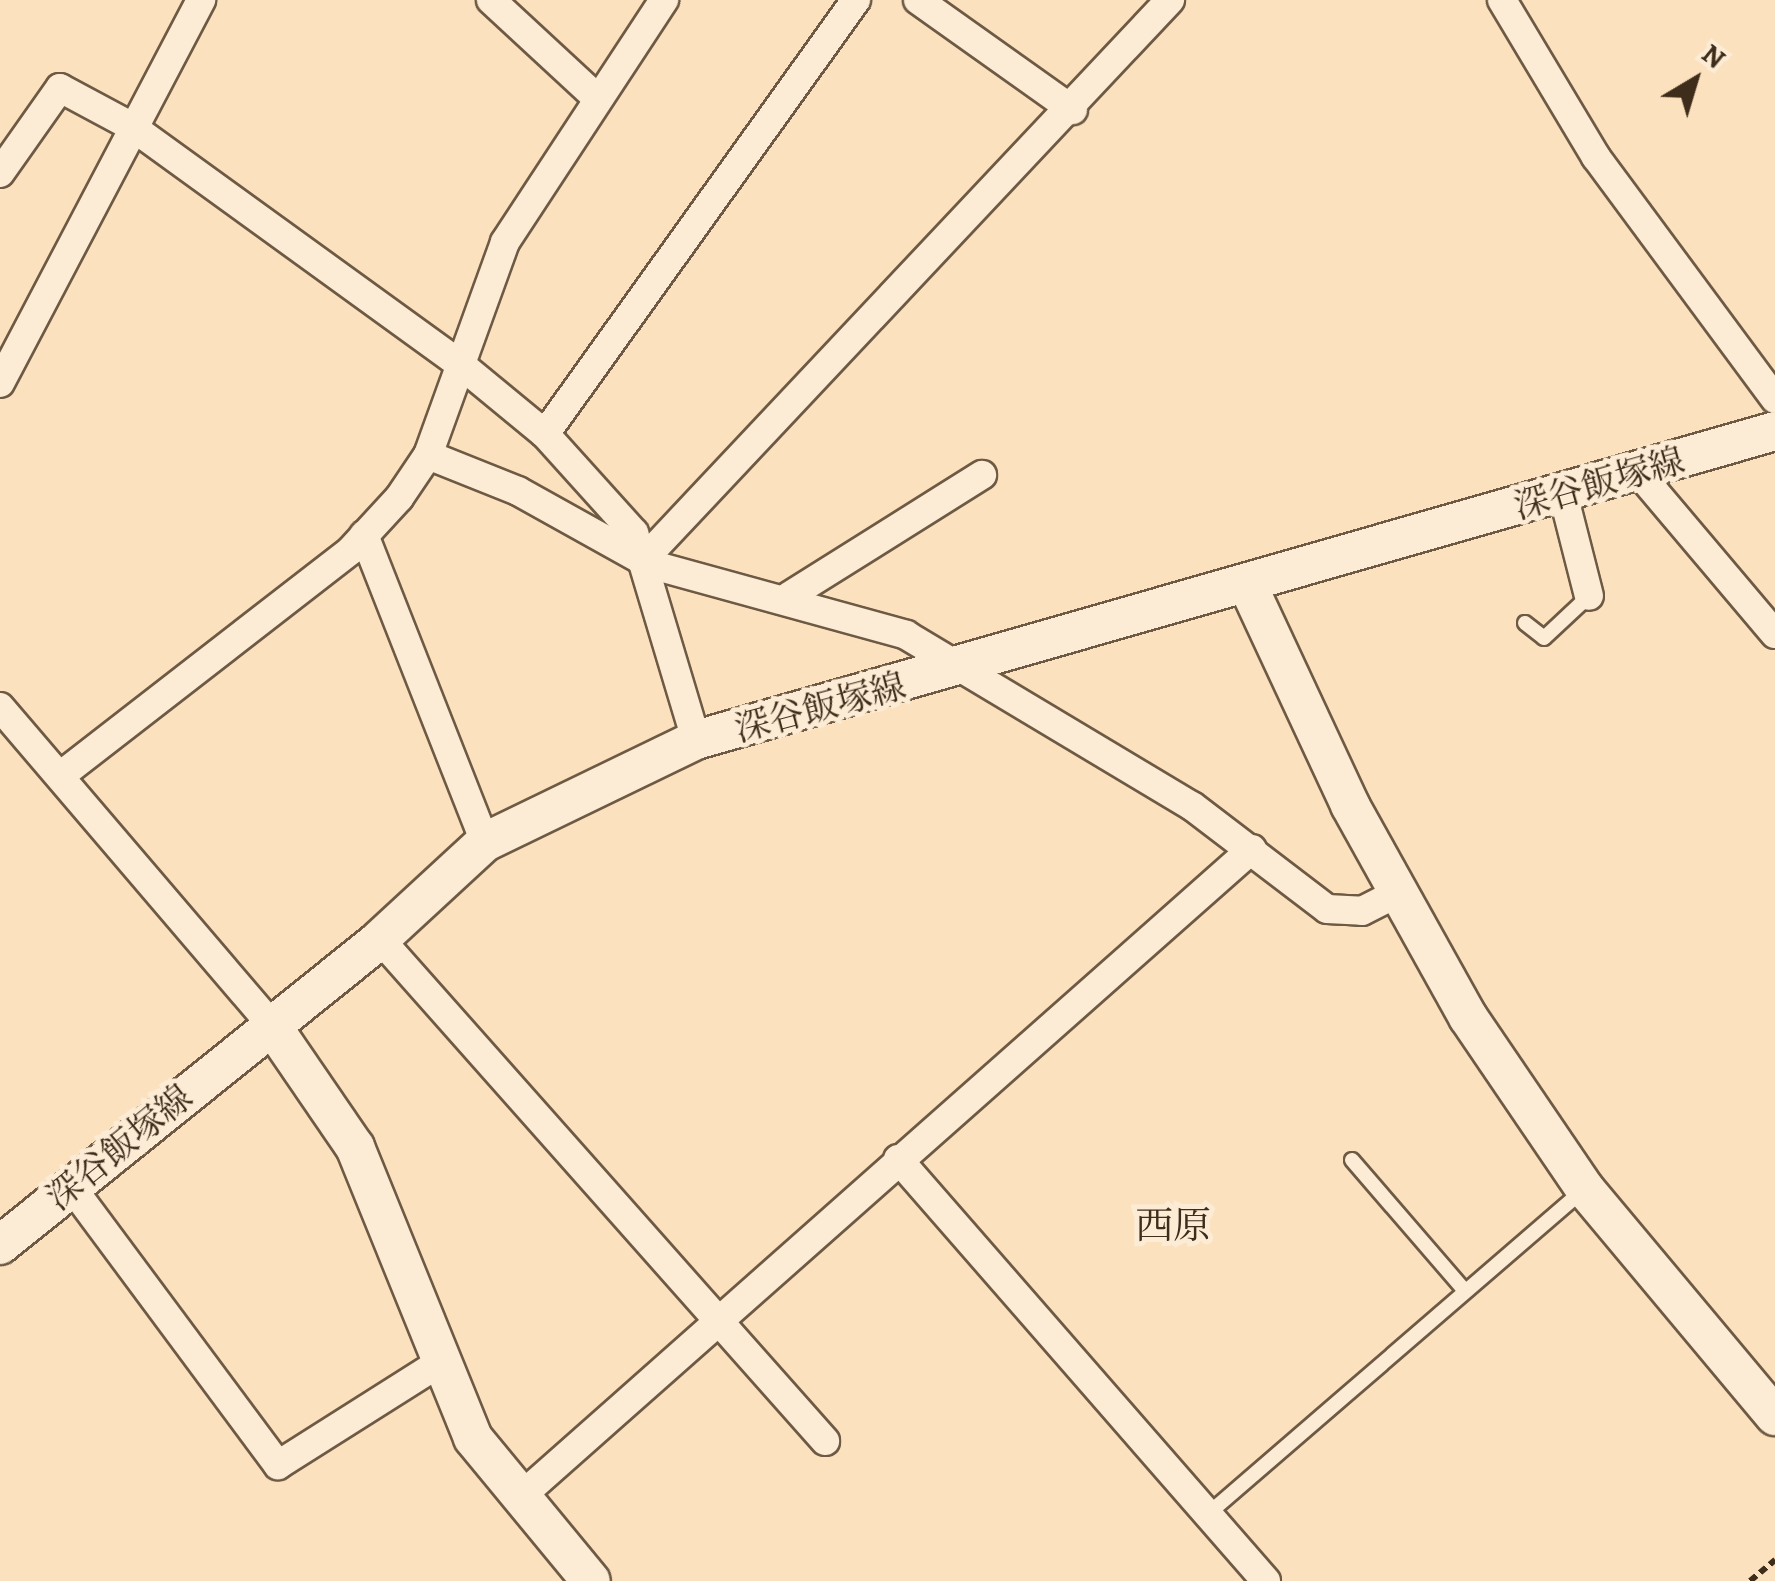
<!DOCTYPE html>
<html>
<head>
<meta charset="utf-8">
<style>
  body { margin:0 }
  #map { position:relative; width:1775px; height:1581px; overflow:hidden; background:#fbe1be; font-family:Alegreya,"Noto Serif JP",serif }
  div>[style] { position:absolute }
  .path>* { height:6px; margin-top:-3px; transform-origin:0; background:repeating-linear-gradient(90deg,#3f2d1b 0 8px,transparent 0 13px) }
  .roads { filter:drop-shadow(2px 0 #6e5a44) drop-shadow(-2px 0 #6e5a44) drop-shadow(0 2px #6e5a44) drop-shadow(0 -2px #6e5a44) }
  .lane>* { height:14px; margin:-7px; padding:0 7px; transform-origin:7px; border-radius:7px; background:#fcecd5 }
  .street>* { height:28px; margin:-14px; padding:0 14px; transform-origin:14px; border-radius:14px; background:#fcecd5 }
  .secondary>* { height:38px; margin:-19px; padding:0 19px; transform-origin:19px; border-radius:19px; background:#fcecd5 }
  span { translate:-50% -50%; white-space:nowrap; text-align:center; line-height:1.15; -webkit-text-stroke:10px #fcecd5; paint-order:stroke }
  .street-label { font-size:35px; color:#3f2d1b }
  .neighbourhood-label { font-size:38px; color:#3f2d1b }
  .north { position:absolute; left:1645px; top:30px; width:100px; height:100px; -webkit-text-stroke:8px #fcecd5; paint-order:stroke; rotate:38deg; font-size:28px; font-weight:700; line-height:40px; text-align:center; color:#3f2d1b }
  .north::after { content:''; display:block; margin:auto; width:35px; height:45px; background:#3f2d1b; clip-path:polygon(50% 0,100% 100%,50% 72%,0 100%) }
</style>
</head>
<body>
<div id="map">
  <div class="path">
    <div style="left:1750px;top:1581px;width:33px;rotate:-40deg"></div>
  </div>
  <div class="roads">
    <div class="lane">
      <div style="left:1525px;top:623px;width:24px;rotate:38deg"></div>
      <div style="left:1544px;top:638px;width:62px;rotate:-43deg"></div>
      <div style="left:1352px;top:1160px;width:173px;rotate:49.2deg"></div>
      <div style="left:1208px;top:1514px;width:496px;rotate:-40.8deg"></div>
    </div>
    <div class="street">
      <div style="left:491px;top:0;width:144px;rotate:42.8deg"></div>
      <div style="left:918px;top:0;width:190px;rotate:35.4deg"></div>
      <div style="left:1502px;top:0;width:183px;rotate:59.1deg"></div>
      <div style="left:1596px;top:157px;width:301px;rotate:53.5deg"></div>
      <div style="left:0;top:173px;width:104px;rotate:-54.8deg"></div>
      <div style="left:60px;top:88px;width:81px;rotate:28.2deg"></div>
      <div style="left:131px;top:126px;width:406px;rotate:35.9deg"></div>
      <div style="left:460px;top:364px;width:110px;rotate:39.5deg"></div>
      <div style="left:545px;top:434px;width:133px;rotate:48deg"></div>
      <div style="left:634px;top:533px;width:216px;rotate:73.3deg"></div>
      <div style="left:0;top:383px;width:433px;rotate:-62.3deg"></div>
      <div style="left:545px;top:434px;width:534px;rotate:-54.38deg"></div>
      <div style="left:428px;top:455px;width:97px;rotate:21.8deg"></div>
      <div style="left:518px;top:491px;width:150px;rotate:29.1deg"></div>
      <div style="left:649px;top:564px;width:267px;rotate:15.4deg"></div>
      <div style="left:906px;top:635px;width:333px;rotate:30.9deg"></div>
      <div style="left:1192px;top:806px;width:170px;rotate:37.3deg"></div>
      <div style="left:1327px;top:909px;width:35px;rotate:3deg"></div>
      <div style="left:1362px;top:911px;width:37px;rotate:-27deg"></div>
      <div style="left:1638px;top:472px;width:212px;rotate:49.8deg"></div>
      <div style="left:1563px;top:494px;width:105px;rotate:75.7deg"></div>
      <div style="left:364px;top:535px;width:330px;rotate:68.5deg"></div>
      <div style="left:646px;top:557px;width:765px;rotate:-46.75deg"></div>
      <div style="left:789px;top:596px;width:228px;rotate:-32.1deg"></div>
      <div style="left:0;top:707px;width:419px;rotate:49.5deg"></div>
      <div style="left:60px;top:776px;width:368px;rotate:-37.8deg"></div>
      <div style="left:351px;top:550px;width:71px;rotate:-47.3deg"></div>
      <div style="left:399px;top:498px;width:52px;rotate:-56deg"></div>
      <div style="left:428px;top:455px;width:226px;rotate:-70.1deg"></div>
      <div style="left:505px;top:242px;width:290px;rotate:-56.7deg"></div>
      <div style="left:380px;top:939px;width:671px;rotate:48.44deg"></div>
      <div style="left:898px;top:1159px;width:560px;rotate:48.91deg"></div>
      <div style="left:70px;top:1185px;width:349px;rotate:53.4deg"></div>
      <div style="left:278px;top:1465px;width:193px;rotate:-32.3deg"></div>
      <div style="left:519px;top:1498px;width:979px;rotate:-41.52deg"></div>
    </div>
    <div class="secondary">
      <div style="left:1248px;top:586px;width:242px;rotate:65deg"></div>
      <div style="left:1350px;top:805px;width:243px;rotate:60.9deg"></div>
      <div style="left:1468px;top:1017px;width:208px;rotate:55.8deg"></div>
      <div style="left:1585px;top:1189px;width:296px;rotate:50.1deg"></div>
      <div style="left:272px;top:1026px;width:147px;rotate:55.6deg"></div>
      <div style="left:355px;top:1147px;width:314px;rotate:67.9deg"></div>
      <div style="left:473px;top:1438px;width:185px;rotate:50.5deg"></div>
      <div style="left:0;top:1245px;width:488px;rotate:-38.8deg"></div>
      <div style="left:380px;top:939px;width:143px;rotate:-42.7deg"></div>
      <div style="left:485px;top:842px;width:234px;rotate:-25.8deg"></div>
      <div style="left:696px;top:740px;width:1122px;rotate:-15.98deg"></div>
    </div>
  </div>
  <div class="street-label">
    <span style="left:1599px;top:483px;rotate:-16deg">深谷飯塚線</span>
    <span style="left:820px;top:707px;rotate:-15deg">深谷飯塚線</span>
    <span style="left:119px;top:1147px;rotate:-39deg">深谷飯塚線</span>
  </div>
  <div class="neighbourhood-label">
    <span style="left:1173px;top:1226px">西原</span>
  </div>
  <div class="north">N</div>
</div>
</body>
</html>
